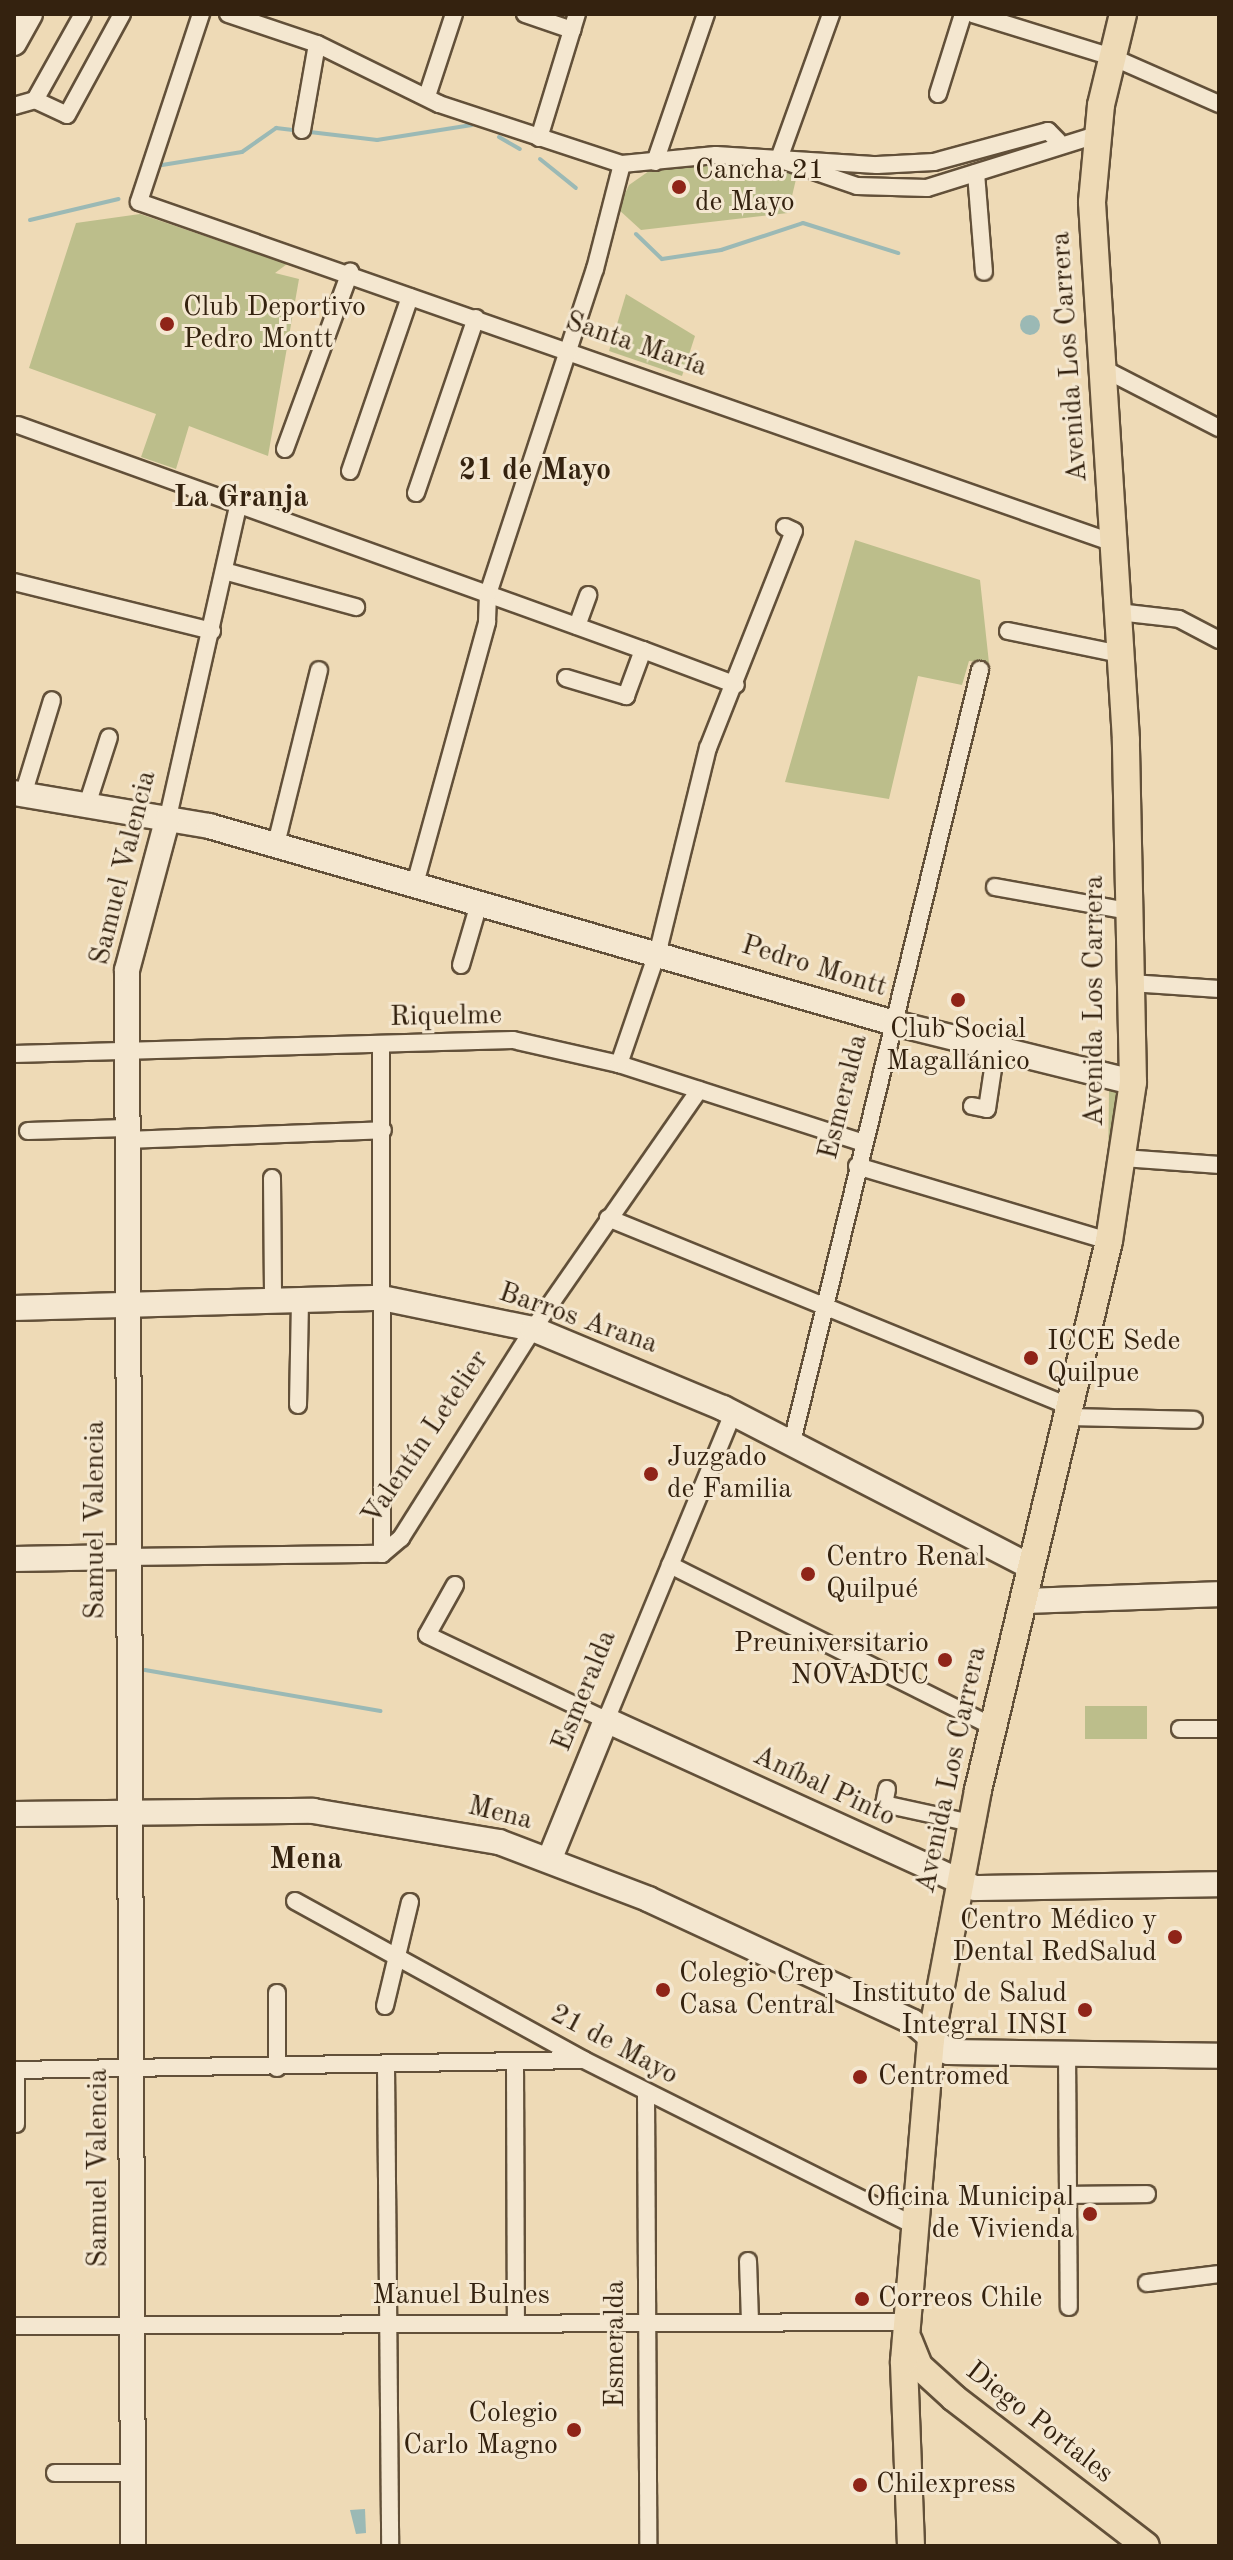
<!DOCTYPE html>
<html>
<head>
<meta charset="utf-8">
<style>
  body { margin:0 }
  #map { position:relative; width:1233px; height:2560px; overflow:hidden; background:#eedab6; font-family:"Old Standard TT",serif }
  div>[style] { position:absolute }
  .green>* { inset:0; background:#bcbe8b; transform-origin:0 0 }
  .water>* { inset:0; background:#9bb9b5 }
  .round { border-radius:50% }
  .stream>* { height:4px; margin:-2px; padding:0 2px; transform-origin:2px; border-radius:2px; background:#9bb9b5 }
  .roads { filter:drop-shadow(2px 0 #625039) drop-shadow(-2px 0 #625039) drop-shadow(0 2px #625039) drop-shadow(0 -2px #625039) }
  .street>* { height:16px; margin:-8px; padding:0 8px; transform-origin:8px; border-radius:8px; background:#f4e7d0 }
  .secondary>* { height:24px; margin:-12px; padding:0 12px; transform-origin:12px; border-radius:12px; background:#f4e7d0 }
  .primary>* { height:26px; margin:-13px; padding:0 13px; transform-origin:13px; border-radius:13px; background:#eedab6 }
  .dots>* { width:22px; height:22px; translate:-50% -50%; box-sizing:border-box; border:4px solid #f4e7d0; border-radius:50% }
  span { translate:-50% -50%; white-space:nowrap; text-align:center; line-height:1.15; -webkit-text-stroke:6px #f4e7d0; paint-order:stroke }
  .poi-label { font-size:28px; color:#34220f }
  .left { translate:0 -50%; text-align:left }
  .right { translate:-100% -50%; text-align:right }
  .street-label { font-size:28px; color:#34220f }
  .neighbourhood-label { font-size:30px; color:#34220f; font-weight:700 }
  .frame { position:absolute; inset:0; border:16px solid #34220f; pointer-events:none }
</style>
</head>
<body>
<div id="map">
  <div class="green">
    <div style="clip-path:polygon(734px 162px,797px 175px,788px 213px,641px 230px,618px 209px,629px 185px,649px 171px)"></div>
    <div style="clip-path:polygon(140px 214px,287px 264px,275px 273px,299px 279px,268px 456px,189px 426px,176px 469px,141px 457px,156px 414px,29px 368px,76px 223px)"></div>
    <div style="clip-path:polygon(626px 294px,695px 336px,682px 376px,609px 351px)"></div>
    <div style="clip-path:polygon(855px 540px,980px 580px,989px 663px,969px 661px,962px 685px,918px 676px,889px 799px,785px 782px)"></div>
    <div style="clip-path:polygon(1109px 1090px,1121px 1093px,1108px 1171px)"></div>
    <div style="left:1085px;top:1706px;width:62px;height:33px"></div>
  </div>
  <div class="water">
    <div class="round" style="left:1020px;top:315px;width:20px;height:20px"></div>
    <div style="clip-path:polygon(365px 2509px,366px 2533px,356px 2534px,350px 2510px)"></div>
  </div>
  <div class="stream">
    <div style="left:499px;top:137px;width:24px;rotate:30deg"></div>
    <div style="left:540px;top:159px;width:46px;rotate:38.9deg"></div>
    <div style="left:156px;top:166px;width:87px;rotate:-9.2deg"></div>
    <div style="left:242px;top:152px;width:42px;rotate:-35.2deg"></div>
    <div style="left:276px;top:128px;width:102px;rotate:6.8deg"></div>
    <div style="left:377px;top:140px;width:96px;rotate:-9deg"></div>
    <div style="left:30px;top:220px;width:91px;rotate:-13.3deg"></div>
    <div style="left:636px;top:234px;width:36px;rotate:44deg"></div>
    <div style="left:662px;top:259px;width:60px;rotate:-8.7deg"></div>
    <div style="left:721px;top:250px;width:86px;rotate:-18.2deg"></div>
    <div style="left:803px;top:223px;width:100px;rotate:17.5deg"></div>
    <div style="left:145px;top:1670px;width:239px;rotate:9.9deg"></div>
  </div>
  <div class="roads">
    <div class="street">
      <div style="left:201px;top:14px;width:198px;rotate:108.3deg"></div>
      <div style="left:139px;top:202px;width:1033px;rotate:19.28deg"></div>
      <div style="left:228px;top:14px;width:94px;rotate:18.6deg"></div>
      <div style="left:317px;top:44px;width:136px;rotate:26.2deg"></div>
      <div style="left:439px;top:104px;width:193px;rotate:18.2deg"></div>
      <div style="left:622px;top:164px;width:94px;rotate:-5.5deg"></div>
      <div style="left:716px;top:155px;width:161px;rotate:3.6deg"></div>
      <div style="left:877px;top:165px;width:57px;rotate:-3deg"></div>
      <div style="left:934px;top:162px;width:118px;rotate:-15.2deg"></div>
      <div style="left:1048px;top:131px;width:14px;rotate:45deg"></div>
      <div style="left:525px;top:14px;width:50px;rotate:18.8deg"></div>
      <div style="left:973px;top:14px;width:145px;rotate:17.2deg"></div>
      <div style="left:1112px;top:57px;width:117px;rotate:23.7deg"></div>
      <div style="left:428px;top:93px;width:83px;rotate:-71.8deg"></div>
      <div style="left:938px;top:94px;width:84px;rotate:-72.6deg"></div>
      <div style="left:35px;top:100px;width:98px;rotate:-60.8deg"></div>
      <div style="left:14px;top:106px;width:22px;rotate:-16deg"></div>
      <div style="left:35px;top:100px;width:35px;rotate:25deg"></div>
      <div style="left:67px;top:115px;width:115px;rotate:-61.4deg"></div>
      <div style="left:302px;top:130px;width:87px;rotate:-80.1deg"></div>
      <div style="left:539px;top:138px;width:130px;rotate:-73deg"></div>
      <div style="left:780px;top:156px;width:151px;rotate:-70.2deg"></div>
      <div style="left:655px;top:162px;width:157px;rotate:-71deg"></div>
      <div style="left:787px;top:162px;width:74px;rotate:18.9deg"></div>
      <div style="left:857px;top:186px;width:70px;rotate:1.6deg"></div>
      <div style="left:927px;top:188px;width:177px;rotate:-17.4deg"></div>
      <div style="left:976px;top:173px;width:99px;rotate:85.4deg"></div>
      <div style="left:1104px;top:369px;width:129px;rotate:27.2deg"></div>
      <div style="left:18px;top:425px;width:664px;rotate:19.8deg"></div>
      <div style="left:285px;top:449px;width:189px;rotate:-69.8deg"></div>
      <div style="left:350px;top:471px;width:184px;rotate:-71deg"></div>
      <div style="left:416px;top:493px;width:185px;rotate:-71.1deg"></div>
      <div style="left:224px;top:571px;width:137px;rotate:15.3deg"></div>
      <div style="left:14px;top:582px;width:204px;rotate:13.9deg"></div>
      <div style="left:1118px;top:612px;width:61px;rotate:6.5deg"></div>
      <div style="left:1179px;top:619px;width:45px;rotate:27.7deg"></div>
      <div style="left:577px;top:626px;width:33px;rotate:-70deg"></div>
      <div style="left:1008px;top:631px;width:114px;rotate:11.6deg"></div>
      <div style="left:566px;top:678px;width:63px;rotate:16.7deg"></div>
      <div style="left:626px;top:696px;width:49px;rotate:-69.7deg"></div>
      <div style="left:643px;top:650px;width:99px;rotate:20.6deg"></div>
      <div style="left:23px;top:795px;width:99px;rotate:-73deg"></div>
      <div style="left:87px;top:805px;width:71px;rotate:-72.1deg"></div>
      <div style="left:168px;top:817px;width:318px;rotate:-77.3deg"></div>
      <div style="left:276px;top:844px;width:179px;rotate:-76.1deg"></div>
      <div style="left:415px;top:884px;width:272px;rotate:-74.6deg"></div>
      <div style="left:487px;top:622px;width:28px;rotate:-88deg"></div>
      <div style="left:488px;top:594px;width:342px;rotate:-71.8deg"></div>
      <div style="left:595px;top:269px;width:108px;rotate:-75.6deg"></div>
      <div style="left:995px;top:887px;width:136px;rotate:10.2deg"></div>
      <div style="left:461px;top:965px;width:64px;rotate:-73.6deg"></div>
      <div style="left:1131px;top:983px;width:88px;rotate:3.9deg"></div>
      <div style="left:381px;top:1044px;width:510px;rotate:89.89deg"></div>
      <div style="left:14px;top:1054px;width:499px;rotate:-1.6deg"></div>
      <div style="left:513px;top:1040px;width:109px;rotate:12.8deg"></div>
      <div style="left:619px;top:1064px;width:257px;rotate:17.9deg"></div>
      <div style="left:619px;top:1064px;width:120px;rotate:-71deg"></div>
      <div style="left:658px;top:951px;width:209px;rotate:-76.2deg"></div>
      <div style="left:708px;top:748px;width:233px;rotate:-68.4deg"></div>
      <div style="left:794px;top:531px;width:10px;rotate:-156deg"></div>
      <div style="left:972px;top:1106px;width:15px;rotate:11deg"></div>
      <div style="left:987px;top:1109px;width:61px;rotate:-81.5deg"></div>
      <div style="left:28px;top:1131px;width:98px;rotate:-1.8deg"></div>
      <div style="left:126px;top:1140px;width:257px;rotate:-2.2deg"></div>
      <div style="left:1124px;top:1158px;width:95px;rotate:4.2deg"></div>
      <div style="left:857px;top:1166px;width:263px;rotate:16.6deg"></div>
      <div style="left:272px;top:1178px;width:122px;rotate:89.5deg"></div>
      <div style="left:608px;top:1218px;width:497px;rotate:22.2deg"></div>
      <div style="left:298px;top:1405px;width:105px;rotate:-88.9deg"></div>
      <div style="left:1065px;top:1417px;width:129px;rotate:1.3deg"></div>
      <div style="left:791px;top:1446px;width:799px;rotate:-76.31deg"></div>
      <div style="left:125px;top:1557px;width:257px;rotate:-0.7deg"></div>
      <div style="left:382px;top:1554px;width:25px;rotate:-40deg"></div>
      <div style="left:401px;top:1538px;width:247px;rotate:-57.7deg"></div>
      <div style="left:533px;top:1329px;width:291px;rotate:-55.2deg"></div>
      <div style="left:670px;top:1565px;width:360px;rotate:26.6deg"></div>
      <div style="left:455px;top:1585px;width:57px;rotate:119.2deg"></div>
      <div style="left:427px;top:1635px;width:198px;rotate:25.4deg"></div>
      <div style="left:606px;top:1720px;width:332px;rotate:-67.5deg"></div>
      <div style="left:1180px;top:1729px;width:39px"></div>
      <div style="left:887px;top:1789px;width:15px;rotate:101deg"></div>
      <div style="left:884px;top:1804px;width:89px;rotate:12.3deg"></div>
      <div style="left:295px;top:1901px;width:330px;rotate:28.8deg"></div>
      <div style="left:584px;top:2060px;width:368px;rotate:26.6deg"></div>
      <div style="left:385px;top:2006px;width:107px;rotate:-76.5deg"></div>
      <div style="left:1067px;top:2052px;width:255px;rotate:89.6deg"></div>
      <div style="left:515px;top:2064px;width:257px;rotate:89.8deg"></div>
      <div style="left:386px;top:2066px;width:480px;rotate:89.5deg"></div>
      <div style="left:277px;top:2068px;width:75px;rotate:-90deg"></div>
      <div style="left:14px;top:2070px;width:568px;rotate:-1.01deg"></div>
      <div style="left:646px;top:2093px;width:453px;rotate:89.7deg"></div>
      <div style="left:16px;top:2124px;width:54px;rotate:-90deg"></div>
      <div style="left:1068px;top:2195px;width:79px;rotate:-0.7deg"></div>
      <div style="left:748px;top:2261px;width:60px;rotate:88.1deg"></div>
      <div style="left:1147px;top:2283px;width:73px;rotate:-7.1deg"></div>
      <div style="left:14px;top:2326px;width:895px;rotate:-0.26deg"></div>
      <div style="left:55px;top:2473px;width:77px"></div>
    </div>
    <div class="secondary">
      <div style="left:14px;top:43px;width:33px;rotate:-61deg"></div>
      <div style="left:14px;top:793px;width:198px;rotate:9.6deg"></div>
      <div style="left:209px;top:826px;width:713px;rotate:16.04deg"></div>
      <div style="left:894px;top:1023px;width:246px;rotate:13.9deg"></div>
      <div style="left:14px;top:1308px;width:368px;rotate:-1.6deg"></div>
      <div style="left:382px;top:1298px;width:154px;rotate:11.6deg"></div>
      <div style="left:533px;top:1329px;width:206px;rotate:22.6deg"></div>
      <div style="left:723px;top:1408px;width:347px;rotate:27.3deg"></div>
      <div style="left:14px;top:1559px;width:111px;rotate:-1deg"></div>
      <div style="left:1023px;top:1601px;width:196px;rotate:-2deg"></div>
      <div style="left:14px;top:1814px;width:299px;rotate:-0.6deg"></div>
      <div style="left:313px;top:1811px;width:189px;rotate:9.5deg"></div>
      <div style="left:499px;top:1842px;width:160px;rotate:20.9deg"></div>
      <div style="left:648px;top:1899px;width:292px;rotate:24.9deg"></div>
      <div style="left:913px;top:2022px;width:46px;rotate:40.6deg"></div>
      <div style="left:948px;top:2052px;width:271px;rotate:0.8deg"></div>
      <div style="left:550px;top:1858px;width:149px;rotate:-67.9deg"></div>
      <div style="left:606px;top:1720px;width:405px;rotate:24.5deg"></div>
      <div style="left:975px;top:1888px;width:244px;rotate:-0.9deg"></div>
      <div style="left:133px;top:2546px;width:1576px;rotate:-90.22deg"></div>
      <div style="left:127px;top:970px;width:158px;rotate:-75deg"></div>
    </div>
    <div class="primary">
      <div style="left:909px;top:2341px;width:27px;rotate:68deg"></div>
      <div style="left:919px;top:2366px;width:47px;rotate:42.4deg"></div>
      <div style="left:954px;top:2398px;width:242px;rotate:37.6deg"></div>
      <div style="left:911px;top:2546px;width:185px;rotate:-92.2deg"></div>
      <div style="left:904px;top:2361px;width:323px;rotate:-85.2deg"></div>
      <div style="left:931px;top:2039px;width:253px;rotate:-79.3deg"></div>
      <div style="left:978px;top:1790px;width:564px;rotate:-76.58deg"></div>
      <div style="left:1109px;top:1241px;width:161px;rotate:-81.4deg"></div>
      <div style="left:1133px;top:1082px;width:342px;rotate:-91.2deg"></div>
      <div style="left:1126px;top:740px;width:539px;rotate:-93.62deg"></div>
      <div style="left:1092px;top:202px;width:97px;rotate:-84.7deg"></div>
      <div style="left:1101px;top:105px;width:94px;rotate:-76.4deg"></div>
    </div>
  </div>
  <div class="dots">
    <div style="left:679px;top:187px;background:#8f2418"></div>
    <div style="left:167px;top:324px;background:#8f2418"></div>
    <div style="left:958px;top:1000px;background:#8f2418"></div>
    <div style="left:1031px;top:1358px;background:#8f2418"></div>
    <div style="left:651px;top:1474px;background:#8f2418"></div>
    <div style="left:808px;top:1574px;background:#8f2418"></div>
    <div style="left:945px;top:1660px;background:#8f2418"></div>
    <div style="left:1175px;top:1937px;background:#8f2418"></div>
    <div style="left:663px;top:1990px;background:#8f2418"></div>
    <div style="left:1085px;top:2010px;background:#8f2418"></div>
    <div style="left:860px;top:2077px;background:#8f2418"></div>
    <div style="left:1090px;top:2214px;background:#8f2418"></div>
    <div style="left:862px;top:2299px;background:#8f2418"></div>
    <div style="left:574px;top:2430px;background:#8f2418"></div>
    <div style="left:860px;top:2485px;background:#8f2418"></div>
  </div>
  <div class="poi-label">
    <span class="left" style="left:695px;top:187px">Cancha 21<br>de Mayo</span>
    <span class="left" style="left:183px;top:324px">Club Deportivo<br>Pedro Montt</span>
    <span style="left:958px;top:1046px">Club Social<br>Magallánico</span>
    <span class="left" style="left:1047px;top:1358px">ICCE Sede<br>Quilpue</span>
    <span class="left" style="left:667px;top:1474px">Juzgado<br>de Familia</span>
    <span class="left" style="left:826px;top:1574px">Centro Renal<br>Quilpué</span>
    <span class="right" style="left:929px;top:1660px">Preuniversitario<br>NOVADUC</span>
    <span class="right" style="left:1157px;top:1937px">Centro Médico y<br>Dental RedSalud</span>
    <span class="left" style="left:679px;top:1990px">Colegio Crep<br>Casa Central</span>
    <span class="right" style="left:1067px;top:2010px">Instituto de Salud<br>Integral INSI</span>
    <span class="left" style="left:878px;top:2077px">Centromed</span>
    <span class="right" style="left:1074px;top:2214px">Oficina Municipal<br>de Vivienda</span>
    <span class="left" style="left:878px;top:2299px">Correos Chile</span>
    <span class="right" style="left:558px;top:2430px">Colegio<br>Carlo Magno</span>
    <span class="left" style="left:876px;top:2485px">Chilexpress</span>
  </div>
  <div class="street-label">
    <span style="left:636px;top:345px;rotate:19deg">Santa María</span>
    <span style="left:1070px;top:357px;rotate:-94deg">Avenida Los Carrera</span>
    <span style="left:124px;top:868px;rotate:-76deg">Samuel Valencia</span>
    <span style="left:814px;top:967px;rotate:17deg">Pedro Montt</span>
    <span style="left:1095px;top:1001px;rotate:-90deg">Avenida Los Carrera</span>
    <span style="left:446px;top:1017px;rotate:-1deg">Riquelme</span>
    <span style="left:844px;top:1097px;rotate:-76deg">Esmeralda</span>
    <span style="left:578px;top:1319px;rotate:19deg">Barros Arana</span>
    <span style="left:426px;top:1438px;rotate:-56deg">Valentín Letelier</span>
    <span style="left:96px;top:1520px;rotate:-90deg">Samuel Valencia</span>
    <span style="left:585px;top:1691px;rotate:-68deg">Esmeralda</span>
    <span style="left:952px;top:1770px;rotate:-78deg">Avenida Los Carrera</span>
    <span style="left:824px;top:1787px;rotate:25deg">Aníbal Pinto</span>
    <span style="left:500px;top:1814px;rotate:14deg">Mena</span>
    <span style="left:614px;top:2045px;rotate:28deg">21 de Mayo</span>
    <span style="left:99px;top:2168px;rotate:-90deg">Samuel Valencia</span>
    <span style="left:461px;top:2296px">Manuel Bulnes</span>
    <span style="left:616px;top:2344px;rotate:-90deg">Esmeralda</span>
    <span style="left:1039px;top:2423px;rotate:38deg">Diego Portales</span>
  </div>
  <div class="neighbourhood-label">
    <span style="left:535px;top:471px">21 de Mayo</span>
    <span style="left:241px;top:498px">La Granja</span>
    <span style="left:306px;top:1860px">Mena</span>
  </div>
  <div class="frame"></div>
</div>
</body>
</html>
